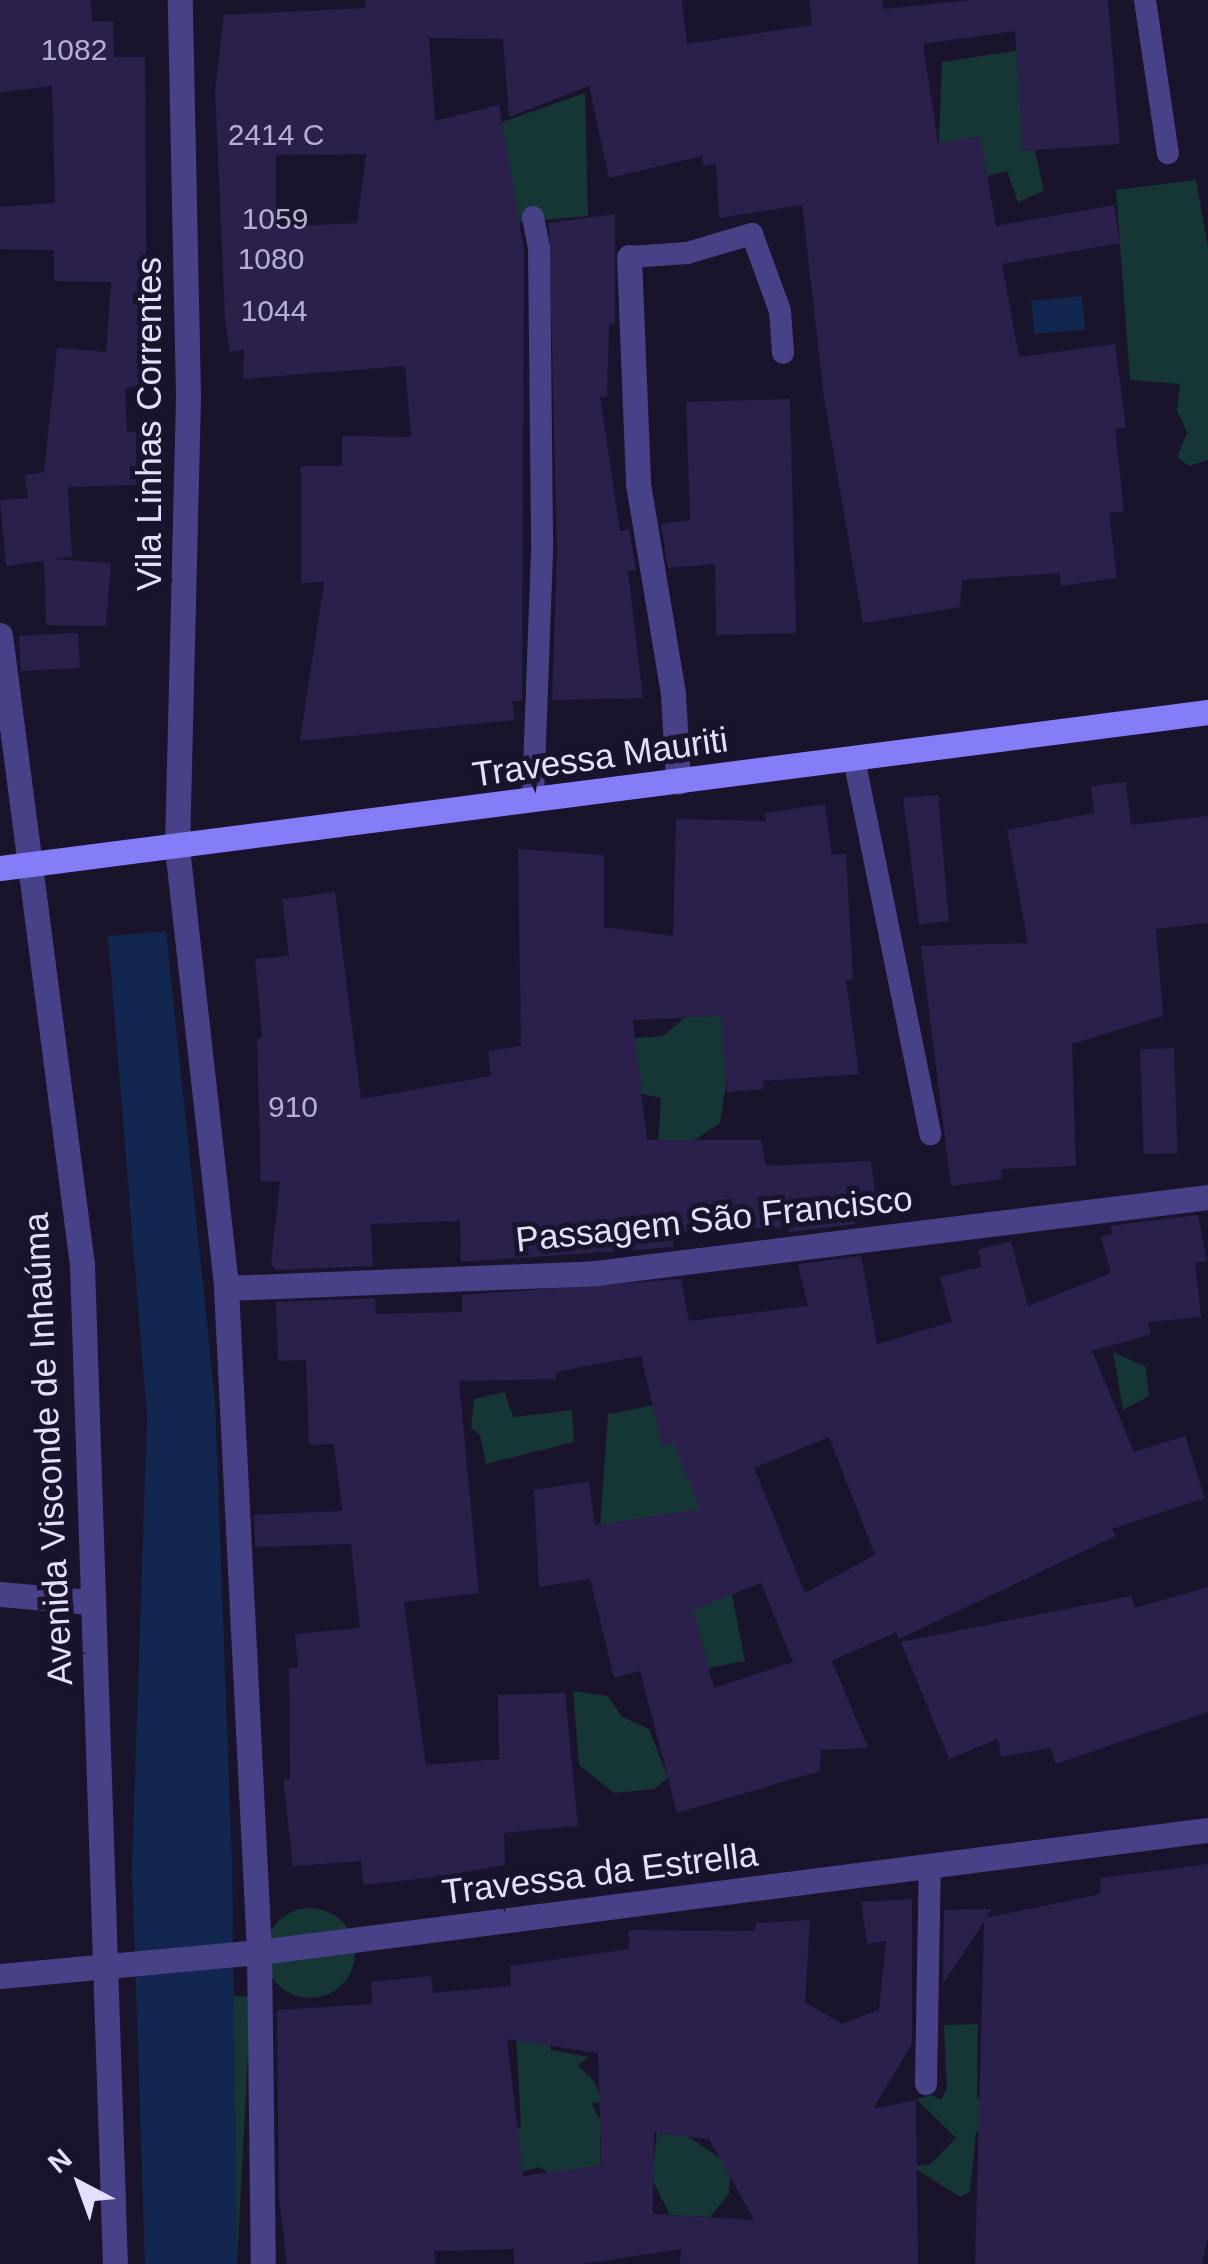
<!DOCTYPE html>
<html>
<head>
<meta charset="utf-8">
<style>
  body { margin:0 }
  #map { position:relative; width:1208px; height:2264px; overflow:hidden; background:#19132c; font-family:Arial,sans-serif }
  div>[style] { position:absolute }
  .green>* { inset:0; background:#163535; transform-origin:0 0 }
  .round { border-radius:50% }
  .water>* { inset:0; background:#122750; transform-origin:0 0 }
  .building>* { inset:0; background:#2b204c; transform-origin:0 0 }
  .service>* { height:22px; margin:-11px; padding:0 11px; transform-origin:11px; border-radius:11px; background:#474188 }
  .minor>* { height:25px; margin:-12.5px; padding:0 12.5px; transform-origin:12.5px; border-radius:12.5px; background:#474188 }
  .tertiary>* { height:25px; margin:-12.5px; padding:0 12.5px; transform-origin:12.5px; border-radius:12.5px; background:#474188 }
  .secondary>* { height:25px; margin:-12.5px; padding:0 12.5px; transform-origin:12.5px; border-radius:12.5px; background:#857cf8 }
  span { translate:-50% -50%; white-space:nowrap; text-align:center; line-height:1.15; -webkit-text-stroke:10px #19132c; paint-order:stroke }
  .number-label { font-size:30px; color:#b6afd1 }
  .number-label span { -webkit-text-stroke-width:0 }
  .street-label { font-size:35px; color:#e4dffd }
  .north { position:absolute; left:30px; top:2134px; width:100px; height:100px; -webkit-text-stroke:8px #19132c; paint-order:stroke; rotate:319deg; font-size:28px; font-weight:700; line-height:40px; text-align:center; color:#e4dffd }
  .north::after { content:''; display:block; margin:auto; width:35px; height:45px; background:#e4dffd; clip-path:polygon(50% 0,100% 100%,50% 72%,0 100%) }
</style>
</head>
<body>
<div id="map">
  <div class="green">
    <div style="clip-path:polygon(1021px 50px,1018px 77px,1044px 191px,1018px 202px,1007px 171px,987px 176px,938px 164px,942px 62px)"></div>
    <div style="clip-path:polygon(585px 93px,588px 216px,510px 223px,502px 122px)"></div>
    <div style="clip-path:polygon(1196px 180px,1208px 247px,1208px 460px,1189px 466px,1177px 457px,1187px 433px,1177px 410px,1180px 384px,1130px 380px,1116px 190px)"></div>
    <div style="clip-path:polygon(720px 988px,733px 1039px,720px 1123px,693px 1141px,658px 1144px,661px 1098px,639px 1093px,625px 1039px,663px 1036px)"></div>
    <div style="clip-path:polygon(1113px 1352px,1146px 1367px,1149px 1396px,1123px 1410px)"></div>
    <div style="clip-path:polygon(505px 1392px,513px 1417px,572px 1410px,574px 1442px,486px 1464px,480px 1435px,471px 1428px,474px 1399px)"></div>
    <div style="clip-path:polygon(654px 1405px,701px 1437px,745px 1661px,697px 1670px,657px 1516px,600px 1527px,608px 1414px)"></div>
    <div style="clip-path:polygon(573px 1691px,608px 1696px,622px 1717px,649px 1729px,668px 1778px,654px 1789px,614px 1793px,579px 1765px)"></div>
    <div class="round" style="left:265px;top:1908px;width:90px;height:90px"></div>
    <div style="left:233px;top:1996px;width:18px;height:268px;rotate:3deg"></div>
    <div style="clip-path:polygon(978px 2024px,977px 2098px,1013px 2104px,1012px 2132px,976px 2132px,970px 2192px,960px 2197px,913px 2167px,931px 2164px,956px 2138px,916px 2099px,931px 2095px,941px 2100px,947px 2088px,944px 2025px)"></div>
    <div style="clip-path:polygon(547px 2031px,551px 2050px,588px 2057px,578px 2066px,594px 2081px,603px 2102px,592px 2103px,598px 2117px,614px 2129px,600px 2136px,601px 2179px,554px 2213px,547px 2172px,539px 2167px,521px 2172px,500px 2139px,521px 2126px,516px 2033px)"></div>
    <div style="clip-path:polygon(657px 2131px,687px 2136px,719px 2157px,730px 2176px,729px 2194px,710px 2217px,670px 2215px,652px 2179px)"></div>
  </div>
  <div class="water">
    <div style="left:1082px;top:296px;width:34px;height:51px;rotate:85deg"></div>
    <div style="clip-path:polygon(166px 931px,215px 1399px,232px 1865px,237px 2264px,145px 2264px,132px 1866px,147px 1417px,108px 936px)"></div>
  </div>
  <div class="building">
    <div style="clip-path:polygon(0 0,91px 0,92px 22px,113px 21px,114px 57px,145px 57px,147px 383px,125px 389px,127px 432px,136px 432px,136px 485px,68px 487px,72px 557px,53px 559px,111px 563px,106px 626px,46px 625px,44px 561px,6px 566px,0 500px,28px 498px,25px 475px,44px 472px,57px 348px,106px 352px,111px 282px,54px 281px,54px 250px,0 249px,0 207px,55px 203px,52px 86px,0 92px)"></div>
    <div style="clip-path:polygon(evenodd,366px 0,682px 0,687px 44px,812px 25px,809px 0,882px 0,884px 9px,972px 0,1108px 0,1120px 144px,1023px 151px,1015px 31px,923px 44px,938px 143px,980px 136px,996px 226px,1114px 205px,1120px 243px,1002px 264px,1019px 357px,1115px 344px,1126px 428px,1115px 429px,1124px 511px,1109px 513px,1117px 578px,1061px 586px,1060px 573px,962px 580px,960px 607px,863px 623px,824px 398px,802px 205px,719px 218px,716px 164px,703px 166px,702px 156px,609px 178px,589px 86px,509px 117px,503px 39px,429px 38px,435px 121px,499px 105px,524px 250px,522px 701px,512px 701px,515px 720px,300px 741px,324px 582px,301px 583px,301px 466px,342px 466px,342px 436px,411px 437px,405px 366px,243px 379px,244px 350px,230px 352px,225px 319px,215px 89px,224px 15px,365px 8px,366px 0,366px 154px,357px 223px,276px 227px,276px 155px,366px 154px)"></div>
    <div style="clip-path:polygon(615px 214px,615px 324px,609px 325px,607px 397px,600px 397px,620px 531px,629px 529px,636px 570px,628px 571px,643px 698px,552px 700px,557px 552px,549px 223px)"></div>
    <div style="clip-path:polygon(790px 399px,796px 633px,716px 635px,715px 564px,668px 568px,661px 524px,690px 520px,686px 402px)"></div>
    <div style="left:78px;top:633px;width:35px;height:59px;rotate:87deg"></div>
    <div style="clip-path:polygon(1126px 782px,1131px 825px,1208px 816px,1208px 923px,1156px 929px,1163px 1016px,1072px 1044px,1076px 1166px,1001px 1169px,1003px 1179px,951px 1186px,921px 946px,1028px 943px,1007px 830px,1094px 813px,1091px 786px)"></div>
    <div style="clip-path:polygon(938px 795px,949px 921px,919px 924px,903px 798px)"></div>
    <div style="clip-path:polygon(825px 804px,832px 855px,846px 854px,853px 979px,846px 980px,859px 1074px,763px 1081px,764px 1089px,727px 1092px,721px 1016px,633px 1020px,647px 1140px,761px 1140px,766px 1166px,871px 1161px,875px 1193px,850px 1197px,855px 1224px,790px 1232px,789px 1227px,682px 1231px,672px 1237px,674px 1247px,461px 1262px,460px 1221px,371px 1224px,373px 1266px,276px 1270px,271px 1264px,280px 1181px,261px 1182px,257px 1039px,262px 1038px,255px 959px,289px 956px,282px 899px,335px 892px,361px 1099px,491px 1076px,488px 1051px,521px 1046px,518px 849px,604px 855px,604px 927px,673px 936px,676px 819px,766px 821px,765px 813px)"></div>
    <div style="left:1174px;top:1048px;width:105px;height:34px;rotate:88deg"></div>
    <div style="clip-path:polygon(evenodd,1198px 1215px,1207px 1261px,1195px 1263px,1201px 1317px,1148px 1322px,1151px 1334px,1092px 1351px,1134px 1452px,1185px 1436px,1205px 1498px,1112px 1529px,1116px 1536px,899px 1639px,896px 1632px,832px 1661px,868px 1748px,821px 1750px,820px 1771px,677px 1813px,640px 1671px,614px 1678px,590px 1579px,539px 1587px,534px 1490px,589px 1481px,595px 1525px,700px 1509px,674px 1443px,662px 1445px,641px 1356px,555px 1372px,556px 1379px,459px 1381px,479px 1593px,404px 1602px,426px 1765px,499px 1759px,498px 1695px,565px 1693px,578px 1826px,504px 1833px,505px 1865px,436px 1877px,363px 1885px,361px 1861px,293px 1866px,283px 1780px,290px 1779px,289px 1668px,298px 1667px,295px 1634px,360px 1628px,351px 1544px,255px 1547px,254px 1515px,342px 1511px,334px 1444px,309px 1445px,306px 1360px,278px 1361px,276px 1302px,375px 1298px,376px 1314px,462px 1312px,462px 1295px,681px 1279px,689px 1321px,808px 1306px,798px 1264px,861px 1256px,877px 1344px,952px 1322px,940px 1277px,982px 1267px,978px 1250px,1011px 1241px,1028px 1306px,1111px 1273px,1101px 1237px,1112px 1234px,1110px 1226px,1198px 1215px,829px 1437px,875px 1555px,805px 1593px,754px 1468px,829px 1437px,1198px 1215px,761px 1583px,793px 1662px,714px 1688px,693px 1610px,761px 1583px)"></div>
    <div style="clip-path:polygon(1208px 1587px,1208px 1712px,1056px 1764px,1050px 1748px,1001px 1757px,998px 1739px,949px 1759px,901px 1642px,1132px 1596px,1135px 1608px)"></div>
    <div style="clip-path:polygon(1208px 1864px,1208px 2237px,1202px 2264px,975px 2264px,984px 1922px,943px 1984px,944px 1910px,992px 1909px,986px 1918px,1100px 1894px,1101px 1878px)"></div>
    <div style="clip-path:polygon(evenodd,912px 1899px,912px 2044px,873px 2109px,916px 2100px,918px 2264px,680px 2264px,681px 2249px,583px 2264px,514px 2264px,514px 2249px,434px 2251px,436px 2264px,287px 2264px,279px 2198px,277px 2010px,372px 2004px,371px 1982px,431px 1976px,433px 1993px,511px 1986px,510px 1966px,629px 1949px,629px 1930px,754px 1931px,756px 1923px,810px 1920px,805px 2002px,842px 2024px,879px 2010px,886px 1941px,867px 1944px,861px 1902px,912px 1899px,507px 2039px,598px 2053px,601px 2165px,523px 2176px,507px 2039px,912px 1899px,654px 2133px,709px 2139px,754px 2220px,653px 2214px,654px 2133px)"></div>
  </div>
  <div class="service">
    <div style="left:1145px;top:0;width:155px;rotate:81.5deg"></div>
    <div style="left:533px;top:217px;width:32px;rotate:79deg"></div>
    <div style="left:539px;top:248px;width:304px;rotate:89.4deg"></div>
    <div style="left:542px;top:552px;width:249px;rotate:92.1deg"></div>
    <div style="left:629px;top:257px;width:58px;rotate:-3.9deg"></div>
    <div style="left:687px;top:253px;width:68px;rotate:-16.3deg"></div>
    <div style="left:752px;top:234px;width:82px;rotate:70deg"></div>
    <div style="left:780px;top:311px;width:42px;rotate:85.9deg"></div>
    <div style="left:854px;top:759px;width:383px;rotate:78.5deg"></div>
    <div style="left:926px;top:2084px;width:219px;rotate:-89deg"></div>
  </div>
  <div class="minor">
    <div style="left:629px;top:257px;width:227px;rotate:87.7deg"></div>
    <div style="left:638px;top:484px;width:213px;rotate:80.5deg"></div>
    <div style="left:673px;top:694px;width:88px;rotate:86.7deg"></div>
    <div style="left:177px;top:848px;width:453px;rotate:-88.6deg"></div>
    <div style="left:188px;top:395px;width:395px;rotate:-91.2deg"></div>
    <div style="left:226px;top:1288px;width:370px;rotate:-2.3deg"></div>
    <div style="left:596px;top:1273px;width:617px;rotate:-7.08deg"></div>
    <div style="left:0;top:1594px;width:89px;rotate:5.1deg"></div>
  </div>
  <div class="tertiary">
    <div style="left:0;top:635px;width:635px;rotate:82.58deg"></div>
    <div style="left:82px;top:1265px;width:1000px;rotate:88.11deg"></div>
    <div style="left:177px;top:848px;width:443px;rotate:83.6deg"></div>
    <div style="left:226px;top:1288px;width:665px;rotate:87.15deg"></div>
    <div style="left:259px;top:1952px;width:312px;rotate:89.3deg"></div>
    <div style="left:0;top:1976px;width:260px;rotate:-5.3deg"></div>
    <div style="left:259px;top:1952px;width:957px;rotate:-7.33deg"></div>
  </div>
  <div class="secondary">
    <div style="left:0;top:868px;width:1218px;rotate:-7.36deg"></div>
  </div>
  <div class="number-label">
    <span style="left:74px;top:50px">1082</span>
    <span style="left:276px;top:135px">2414 C</span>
    <span style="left:275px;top:219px">1059</span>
    <span style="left:271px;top:259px">1080</span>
    <span style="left:274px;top:311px">1044</span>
    <span style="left:293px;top:1107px">910</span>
  </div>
  <div class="street-label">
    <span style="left:149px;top:424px;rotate:-90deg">Vila Linhas Correntes</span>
    <span style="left:600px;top:757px;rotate:-8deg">Travessa Mauriti</span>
    <span style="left:714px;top:1219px;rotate:-6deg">Passagem São Francisco</span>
    <span style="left:48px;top:1449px;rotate:-93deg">Avenida Visconde de Inhaúma</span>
    <span style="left:600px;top:1873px;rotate:-7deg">Travessa da Estrella</span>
  </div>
  <div class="north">N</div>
</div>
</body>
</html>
